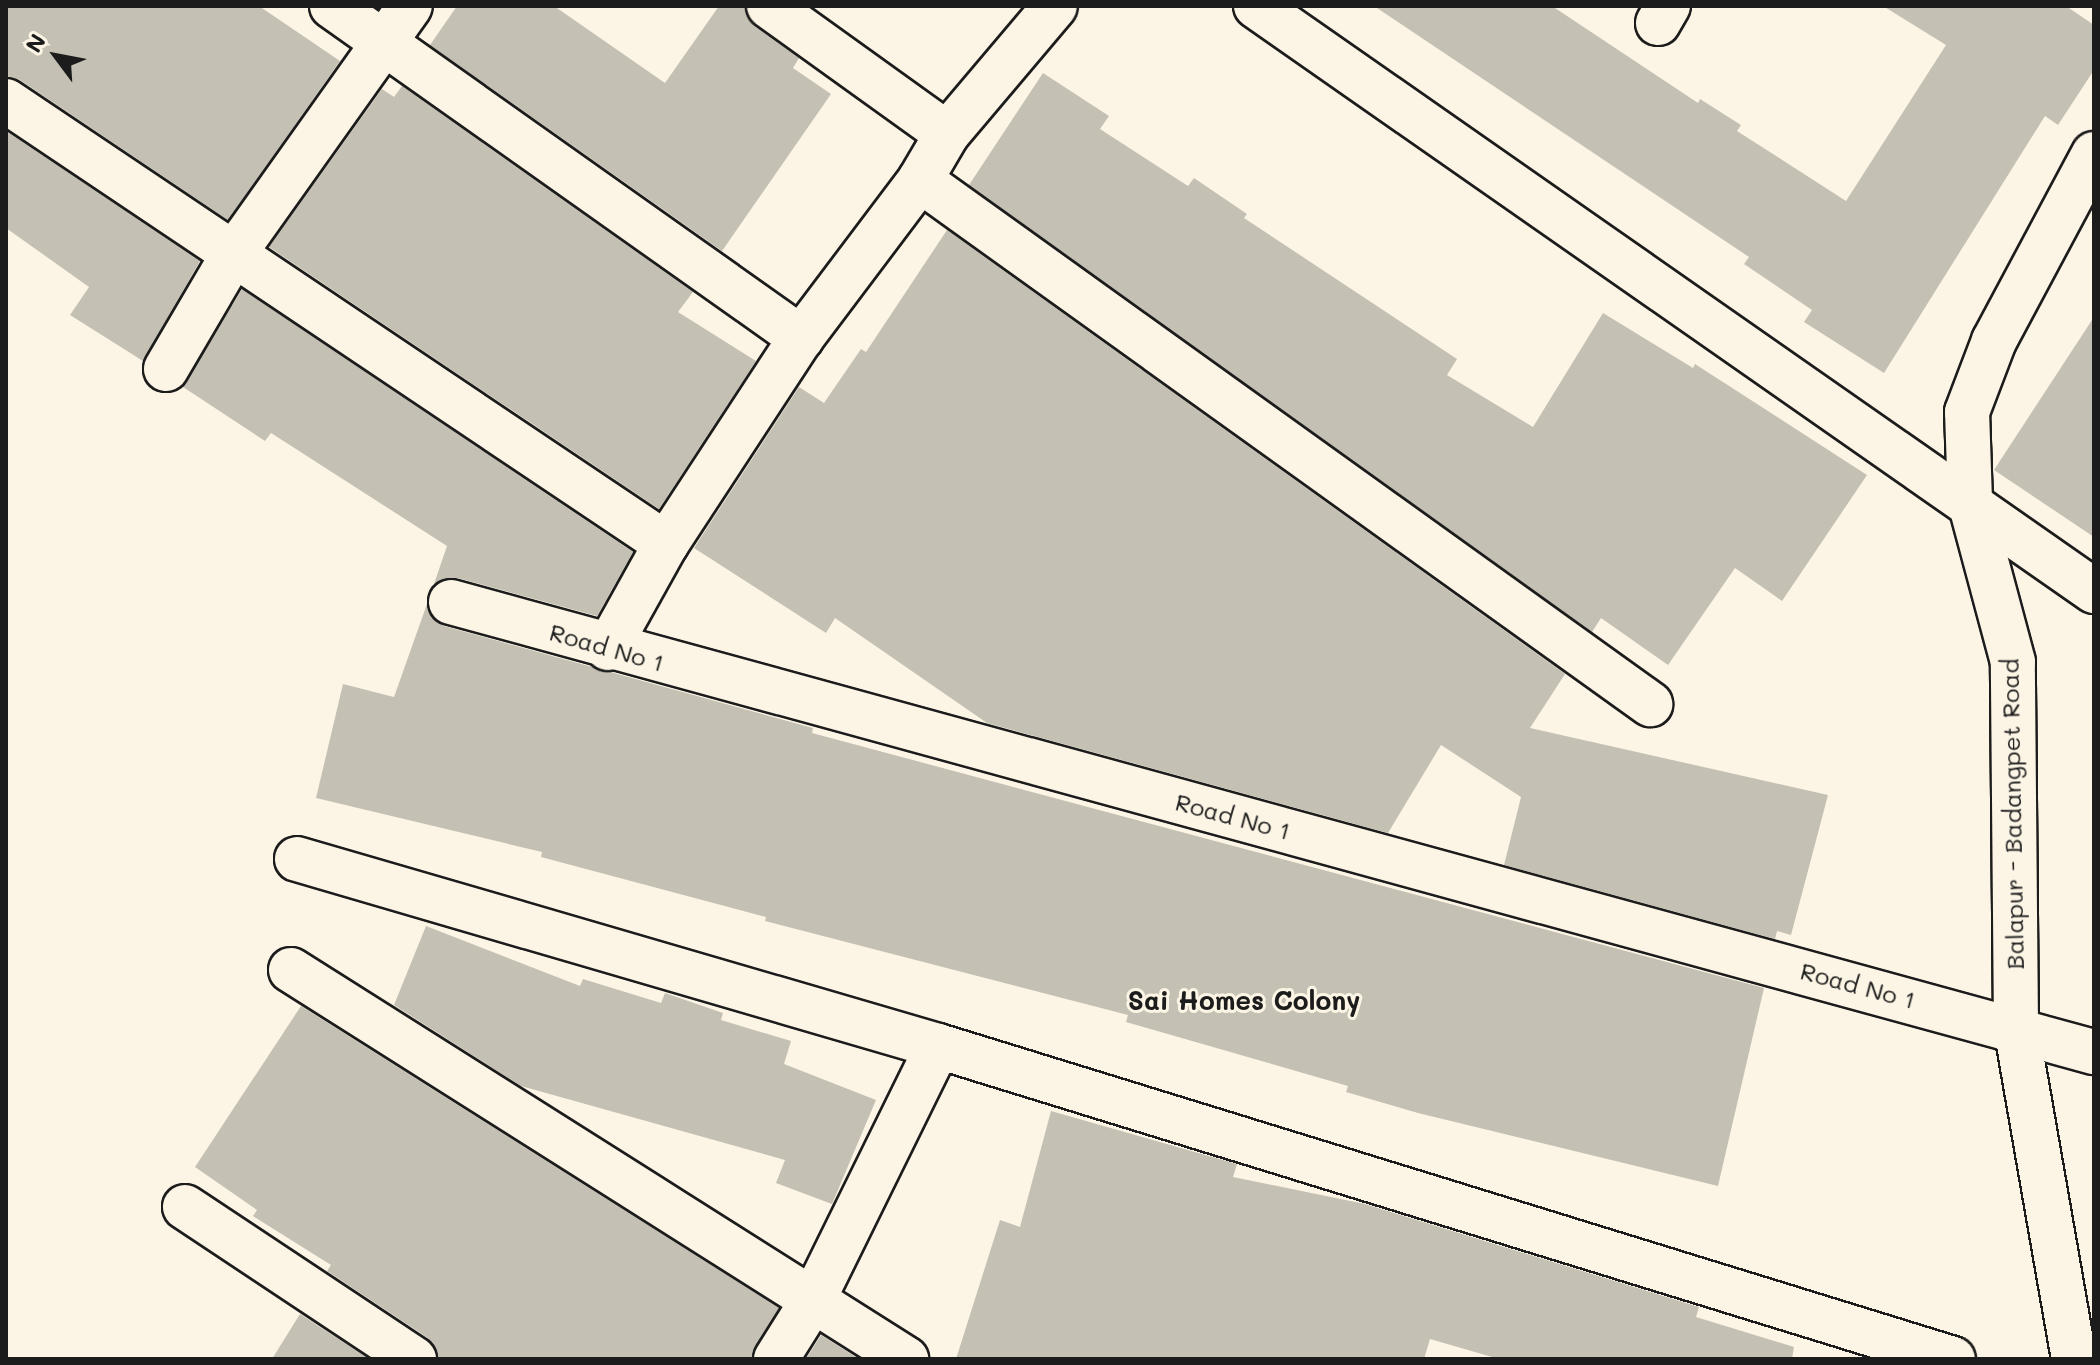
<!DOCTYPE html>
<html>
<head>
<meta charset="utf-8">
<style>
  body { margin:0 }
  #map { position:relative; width:2100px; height:1365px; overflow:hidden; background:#fcf5e5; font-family:Mali,sans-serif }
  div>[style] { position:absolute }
  .building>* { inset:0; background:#c4c0b3 }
  .roads { filter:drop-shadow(2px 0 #1c1c1c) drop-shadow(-2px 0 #1c1c1c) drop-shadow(0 2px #1c1c1c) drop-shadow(0 -2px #1c1c1c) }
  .minor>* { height:44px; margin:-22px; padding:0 22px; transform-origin:22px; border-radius:22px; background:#fcf5e5 }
  .tertiary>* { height:44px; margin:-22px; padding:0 22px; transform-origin:22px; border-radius:22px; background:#fcf5e5 }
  span { translate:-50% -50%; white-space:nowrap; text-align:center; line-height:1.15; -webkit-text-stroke:6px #fcf5e5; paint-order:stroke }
  .street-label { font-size:24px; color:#1c1c1c }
  .neighbourhood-label { font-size:26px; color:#1c1c1c; font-weight:700 }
  .frame { position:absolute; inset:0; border:8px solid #1c1c1c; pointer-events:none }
  .north { position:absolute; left:16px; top:16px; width:80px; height:80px; -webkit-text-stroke:6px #fcf5e5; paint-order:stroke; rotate:302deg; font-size:22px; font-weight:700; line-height:32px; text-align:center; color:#1c1c1c }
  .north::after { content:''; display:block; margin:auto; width:28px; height:36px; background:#1c1c1c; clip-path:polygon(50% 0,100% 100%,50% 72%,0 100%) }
</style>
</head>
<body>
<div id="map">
  <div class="building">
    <div style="clip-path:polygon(6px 6px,259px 6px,340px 61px,228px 220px,20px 80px,6px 76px)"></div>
    <div style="clip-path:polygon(457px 6px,554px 6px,665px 83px,719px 6px,744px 6px,754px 26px,799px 58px,793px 68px,831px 94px,722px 251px,430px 45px)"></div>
    <div style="clip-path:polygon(1374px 6px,1552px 6px,1698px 103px,1700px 99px,1741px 125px,1737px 131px,1846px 201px,1946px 45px,1883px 6px,2066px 6px,2094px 25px,2094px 70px,2058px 125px,2045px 116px,1884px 373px,1804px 322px,1812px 310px,1744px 264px,1749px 257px)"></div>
    <div style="clip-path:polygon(1043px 73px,1109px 116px,1100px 129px,1188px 186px,1194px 178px,1247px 214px,1244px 218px,1457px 359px,1447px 375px,1533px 427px,1603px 313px,1693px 368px,1695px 364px,1867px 475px,1782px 601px,1735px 568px,1668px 665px,1601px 618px,1592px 632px,969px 185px)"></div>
    <div style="clip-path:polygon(402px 86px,693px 292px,678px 312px,756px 361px,659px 509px,269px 247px,382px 89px,394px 97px)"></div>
    <div style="clip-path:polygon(6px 131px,200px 261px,143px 361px,70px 315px,89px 287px,6px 228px)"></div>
    <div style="clip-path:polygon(947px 230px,1565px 674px,1530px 728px,1828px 795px,1791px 935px,1777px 931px,1775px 939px,1504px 865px,1521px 797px,1441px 745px,1388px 833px,987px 723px,835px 618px,826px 633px,694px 548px,799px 387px,824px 403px,861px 349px,866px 352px)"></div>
    <div style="clip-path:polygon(242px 289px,633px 552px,597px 616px,458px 578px,434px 584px,447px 546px,271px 433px,265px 441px,183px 387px)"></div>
    <div style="clip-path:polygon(2094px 317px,2094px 537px,1994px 470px)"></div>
    <div style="clip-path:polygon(427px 604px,433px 619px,444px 626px,813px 728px,812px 733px,1764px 988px,1718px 1186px,1418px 1113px,1346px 1092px,1348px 1086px,1126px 1022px,1128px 1015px,765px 921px,766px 917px,541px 857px,542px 852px,316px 798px,343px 684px,394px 697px)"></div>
    <div style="clip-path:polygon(426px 926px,580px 986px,583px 979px,661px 1003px,665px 993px,723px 1013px,721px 1020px,791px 1041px,784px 1064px,876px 1100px,832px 1204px,776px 1183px,785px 1160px,521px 1086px,394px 1005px)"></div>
    <div style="clip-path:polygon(301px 1006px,779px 1308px,751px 1359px,439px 1359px,428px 1338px,327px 1271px,331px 1265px,253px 1216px,257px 1210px,195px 1167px)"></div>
    <div style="clip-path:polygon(1051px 1111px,1237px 1164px,1233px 1177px,1365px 1204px,1699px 1307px,1696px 1317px,1794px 1347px,1792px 1359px,1499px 1359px,1430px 1339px,1424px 1359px,956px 1359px,1000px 1220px,1020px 1227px)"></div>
    <div style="clip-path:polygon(300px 1314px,369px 1359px,272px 1359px)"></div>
    <div style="clip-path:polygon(821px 1335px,859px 1359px,806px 1359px)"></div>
  </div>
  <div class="roads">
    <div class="minor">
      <div style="left:332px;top:6px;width:575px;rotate:35.29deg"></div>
      <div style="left:769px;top:6px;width:219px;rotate:35.7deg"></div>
      <div style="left:1256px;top:6px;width:1022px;rotate:34.92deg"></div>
      <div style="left:1658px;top:23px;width:20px;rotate:-60deg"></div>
      <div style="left:6px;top:101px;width:795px;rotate:33.87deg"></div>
      <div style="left:920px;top:180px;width:899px;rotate:35.67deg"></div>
      <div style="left:166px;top:369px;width:132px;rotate:-59.6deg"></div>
      <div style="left:233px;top:255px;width:305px;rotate:-54.6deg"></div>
      <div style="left:451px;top:602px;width:1704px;rotate:15.32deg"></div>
      <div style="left:608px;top:648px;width:119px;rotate:-60.9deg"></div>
      <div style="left:666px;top:544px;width:246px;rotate:-56.8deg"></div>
      <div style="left:801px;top:338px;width:198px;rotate:-53deg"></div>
      <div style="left:920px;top:180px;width:53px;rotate:-59.6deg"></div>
      <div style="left:947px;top:134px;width:167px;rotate:-49.8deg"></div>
      <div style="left:297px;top:859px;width:668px;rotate:16.26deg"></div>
      <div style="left:938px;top:1046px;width:1062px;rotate:17.14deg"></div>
      <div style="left:291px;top:970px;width:728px;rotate:32.31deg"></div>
      <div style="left:185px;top:1207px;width:275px;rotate:33.6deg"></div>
      <div style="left:776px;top:1359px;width:70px;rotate:-57.9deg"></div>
      <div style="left:813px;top:1300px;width:283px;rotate:-63.8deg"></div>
    </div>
    <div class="tertiary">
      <div style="left:2074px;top:1359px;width:337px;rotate:-99.9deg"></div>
      <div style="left:2016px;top:1027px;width:365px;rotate:-90.5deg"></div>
      <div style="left:2013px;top:662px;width:167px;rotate:-105deg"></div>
      <div style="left:1970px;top:501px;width:89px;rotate:-91.9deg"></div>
      <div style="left:1967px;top:412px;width:76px;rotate:-69.2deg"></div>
      <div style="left:1994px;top:341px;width:212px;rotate:-61.9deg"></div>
    </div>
  </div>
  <div class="street-label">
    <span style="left:607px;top:647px;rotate:16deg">Road No 1</span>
    <span style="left:2012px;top:814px;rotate:-91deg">Balapur - Badangpet Road</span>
    <span style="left:1233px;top:816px;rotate:15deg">Road No 1</span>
    <span style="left:1858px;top:985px;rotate:15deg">Road No 1</span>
  </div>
  <div class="neighbourhood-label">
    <span style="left:1244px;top:1001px">Sai Homes Colony</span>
  </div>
  <div class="frame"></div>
  <div class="north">N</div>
</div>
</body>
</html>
